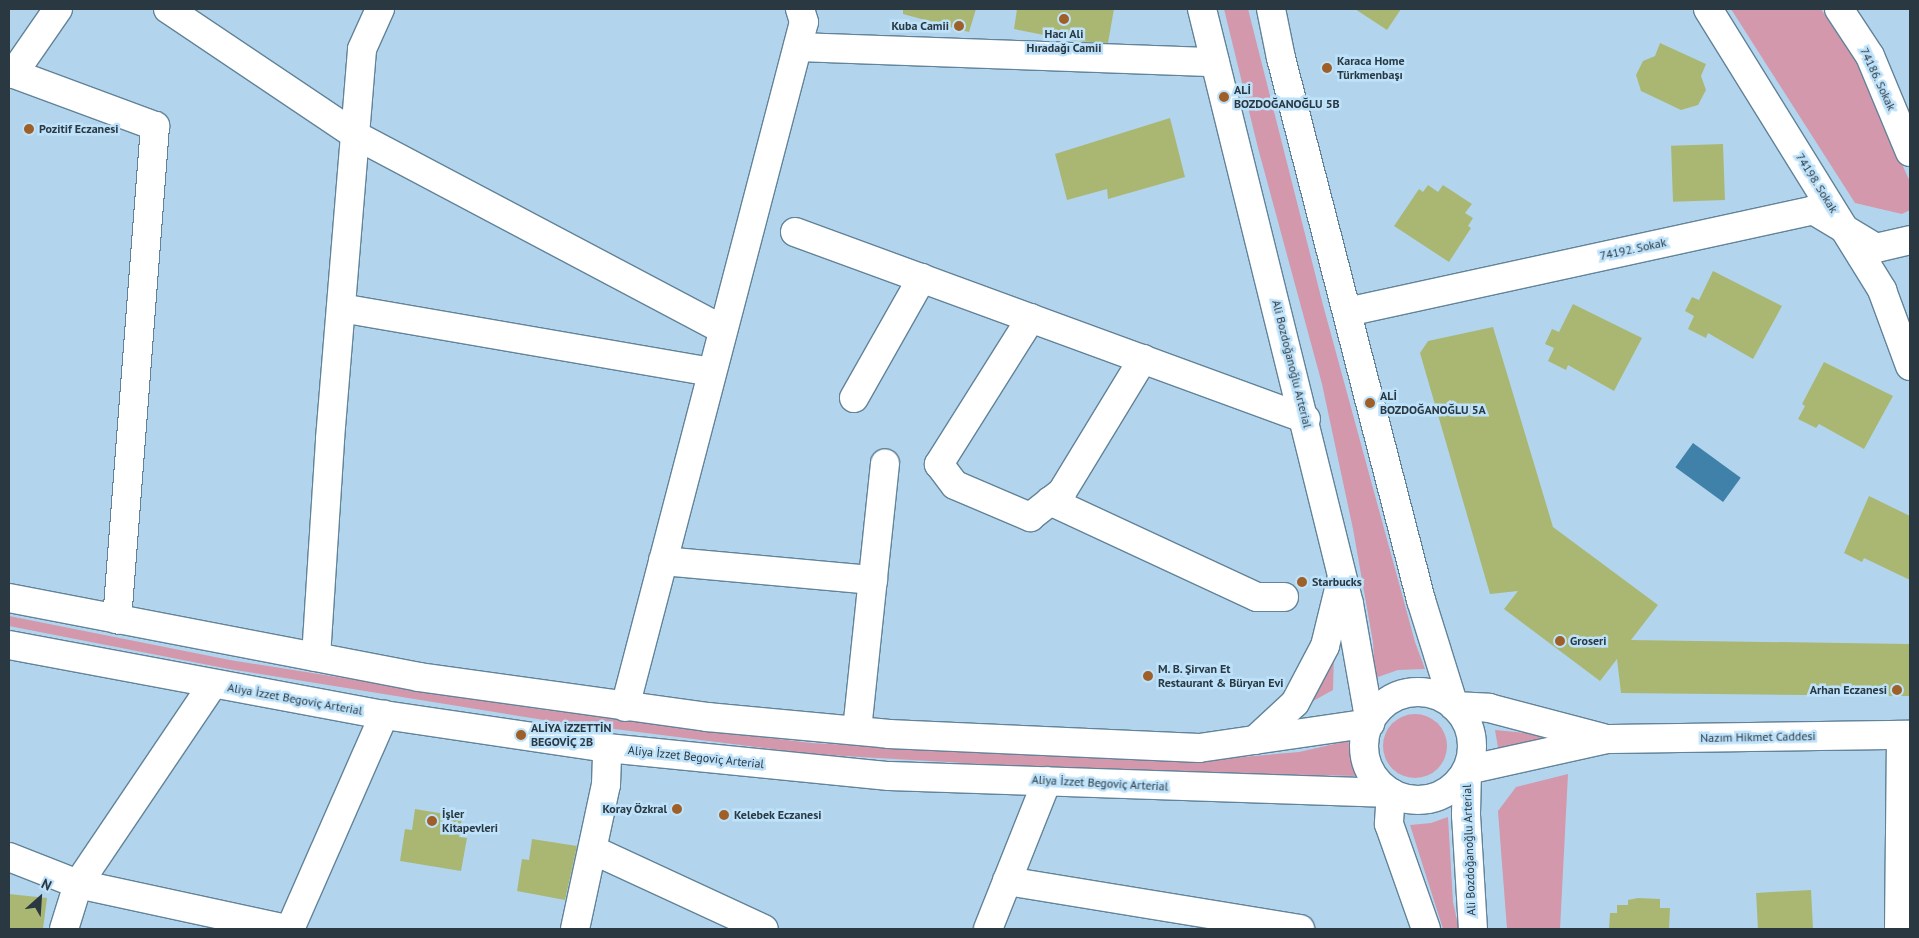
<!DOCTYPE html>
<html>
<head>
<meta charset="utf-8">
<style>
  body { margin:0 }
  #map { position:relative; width:1919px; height:938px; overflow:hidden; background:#b2d5ed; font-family:"PT Sans",sans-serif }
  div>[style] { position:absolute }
  .green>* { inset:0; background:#d398ab }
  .round { border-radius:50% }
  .water>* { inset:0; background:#3f81a9; transform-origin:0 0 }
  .building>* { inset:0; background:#aab773; transform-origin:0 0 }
  .roads { filter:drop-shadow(1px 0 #628399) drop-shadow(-1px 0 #628399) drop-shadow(0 1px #628399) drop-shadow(0 -1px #628399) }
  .minor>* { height:28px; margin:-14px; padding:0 14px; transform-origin:14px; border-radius:14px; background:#fff }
  .major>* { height:28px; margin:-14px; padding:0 14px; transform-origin:14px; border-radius:14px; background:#fff }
  .major>.ring { margin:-14px; padding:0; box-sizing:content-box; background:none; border:28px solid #fff; border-radius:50% }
  .dots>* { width:14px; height:14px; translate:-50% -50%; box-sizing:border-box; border:2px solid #bee2fa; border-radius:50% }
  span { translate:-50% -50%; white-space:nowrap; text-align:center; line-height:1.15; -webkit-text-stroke:5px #bee2fa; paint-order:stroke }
  .poi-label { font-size:12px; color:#2a3842; font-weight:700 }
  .right { translate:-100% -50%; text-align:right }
  .left { translate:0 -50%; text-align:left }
  .street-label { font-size:12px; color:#2a3842 }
  .frame { position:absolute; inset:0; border:10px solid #2a3842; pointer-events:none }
  .north { position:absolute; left:15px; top:873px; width:50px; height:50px; -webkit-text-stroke:4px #bee2fa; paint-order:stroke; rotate:26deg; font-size:14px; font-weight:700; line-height:20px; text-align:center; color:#2a3842 }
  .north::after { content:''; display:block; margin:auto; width:18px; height:22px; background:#2a3842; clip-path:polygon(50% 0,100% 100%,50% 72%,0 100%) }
</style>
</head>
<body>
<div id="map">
  <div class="green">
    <div style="clip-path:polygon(1224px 9px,1248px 9px,1323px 305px,1415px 642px,1425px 669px,1398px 670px,1375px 678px,1373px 642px,1353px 529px,1322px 384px,1258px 148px)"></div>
    <div style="clip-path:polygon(1731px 9px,1821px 9px,1857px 62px,1910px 182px,1910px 210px,1902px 214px,1855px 203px)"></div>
    <div style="clip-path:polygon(9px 616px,230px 660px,545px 710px,811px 743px,1102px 758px,1209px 760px,1299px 752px,1348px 741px,1359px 776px,1100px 771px,810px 754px,544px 720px,229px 669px,9px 626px)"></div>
    <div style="clip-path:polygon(1334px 652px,1333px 690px,1304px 706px)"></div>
    <div class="round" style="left:1383px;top:714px;width:64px;height:64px"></div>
    <div style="clip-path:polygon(1495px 730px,1579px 738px,1499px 753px)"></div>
    <div style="clip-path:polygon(1568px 774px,1560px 929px,1507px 929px,1498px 811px,1516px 787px)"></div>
    <div style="clip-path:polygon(1448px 817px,1453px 902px,1459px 929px,1443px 929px,1410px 825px,1431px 823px)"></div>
  </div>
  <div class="water">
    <div style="left:1693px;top:443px;width:59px;height:30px;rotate:36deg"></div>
  </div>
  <div class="building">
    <div style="clip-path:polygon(903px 9px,976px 9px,969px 32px,903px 14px)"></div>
    <div style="clip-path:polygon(1017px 9px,1114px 9px,1108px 43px,1075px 41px,1014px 29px)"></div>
    <div style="clip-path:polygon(1355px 9px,1401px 9px,1387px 30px)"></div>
    <div style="clip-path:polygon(1660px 43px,1706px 64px,1701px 76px,1706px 90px,1698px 105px,1681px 110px,1641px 91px,1636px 75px,1643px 61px,1655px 56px)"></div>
    <div style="clip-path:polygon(1170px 118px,1185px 177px,1108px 199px,1107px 189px,1067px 200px,1055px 154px)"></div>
    <div style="left:1723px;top:144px;width:56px;height:52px;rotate:88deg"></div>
    <div style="clip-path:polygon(1428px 185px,1438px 192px,1443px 185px,1472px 204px,1465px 213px,1473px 218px,1468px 226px,1471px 228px,1449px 262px,1394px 226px,1419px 189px,1423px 192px)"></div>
    <div style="clip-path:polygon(1713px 271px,1782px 306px,1753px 359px,1708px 333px,1706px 338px,1688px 329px,1694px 316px,1685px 311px,1692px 297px,1699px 300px)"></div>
    <div style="clip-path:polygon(1573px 304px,1642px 338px,1614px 391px,1568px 365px,1566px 370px,1548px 361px,1554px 348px,1545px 344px,1552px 329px,1559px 332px)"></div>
    <div style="clip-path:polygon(1493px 327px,1553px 527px,1658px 605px,1631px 640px,1910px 644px,1910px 696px,1621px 693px,1617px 659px,1600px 681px,1504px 609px,1518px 591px,1490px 594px,1420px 353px,1428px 341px)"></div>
    <div style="clip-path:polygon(1824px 362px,1893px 396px,1864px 449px,1819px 424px,1816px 428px,1798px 419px,1805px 406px,1802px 404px)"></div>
    <div style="clip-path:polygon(1869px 496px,1910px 516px,1910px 580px,1864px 558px,1862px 562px,1844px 553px)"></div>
    <div style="clip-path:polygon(415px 809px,462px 817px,459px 837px,467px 838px,461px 871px,400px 861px,405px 829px,412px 830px)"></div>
    <div style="clip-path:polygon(532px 839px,577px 846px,565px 900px,517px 891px,522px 859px,529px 860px)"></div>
    <div style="left:1811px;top:890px;width:39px;height:55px;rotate:87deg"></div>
    <div style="clip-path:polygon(9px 894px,47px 898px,43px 929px,9px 929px)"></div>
    <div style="clip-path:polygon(1638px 898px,1660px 899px,1660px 908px,1670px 908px,1669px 929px,1609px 929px,1610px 913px,1617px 913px,1617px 905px,1628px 905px,1628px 900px)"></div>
  </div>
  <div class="roads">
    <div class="minor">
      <div style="left:168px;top:9px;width:228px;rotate:33.9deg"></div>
      <div style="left:357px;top:136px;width:414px;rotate:27.9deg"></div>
      <div style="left:1708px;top:9px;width:331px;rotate:58.2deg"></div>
      <div style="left:1882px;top:290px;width:81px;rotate:69.8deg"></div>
      <div style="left:1839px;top:9px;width:56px;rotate:56.6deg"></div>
      <div style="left:1870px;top:56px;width:104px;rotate:67.4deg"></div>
      <div style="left:798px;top:47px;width:417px;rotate:2.1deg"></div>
      <div style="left:9px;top:72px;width:156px;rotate:20.3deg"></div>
      <div style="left:155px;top:126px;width:495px;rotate:94.4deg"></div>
      <div style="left:13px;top:74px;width:79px;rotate:-55.3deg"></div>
      <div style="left:795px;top:232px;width:544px;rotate:20.1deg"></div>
      <div style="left:341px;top:308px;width:376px;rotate:9.8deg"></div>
      <div style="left:1347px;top:312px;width:477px;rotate:-12.3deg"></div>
      <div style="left:1813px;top:210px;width:74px;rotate:31.1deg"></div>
      <div style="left:1876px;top:248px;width:35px;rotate:-13deg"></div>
      <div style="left:1031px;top:318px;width:173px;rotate:122.2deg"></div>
      <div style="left:939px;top:464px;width:26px;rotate:53deg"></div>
      <div style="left:955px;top:485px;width:82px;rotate:23.1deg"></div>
      <div style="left:1030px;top:517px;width:41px;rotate:-38deg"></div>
      <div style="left:1062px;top:492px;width:156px;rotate:-58.7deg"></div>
      <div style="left:854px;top:398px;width:138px;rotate:-60.5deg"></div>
      <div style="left:1050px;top:501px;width:228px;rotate:24.9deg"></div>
      <div style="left:1257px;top:597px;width:27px"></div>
      <div style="left:663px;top:561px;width:211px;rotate:5.2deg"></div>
      <div style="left:316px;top:657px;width:218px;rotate:-86.3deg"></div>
      <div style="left:330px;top:439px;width:391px;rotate:-85.3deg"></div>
      <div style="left:362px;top:49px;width:44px;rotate:-65.8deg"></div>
      <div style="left:625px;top:707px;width:708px;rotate:-75.36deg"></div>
      <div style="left:804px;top:22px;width:14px;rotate:-107deg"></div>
      <div style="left:857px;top:730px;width:268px;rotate:-84deg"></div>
      <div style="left:593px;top:850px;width:188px;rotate:24.8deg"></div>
      <div style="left:9px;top:857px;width:74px;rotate:21.4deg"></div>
      <div style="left:78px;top:884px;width:213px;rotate:12.2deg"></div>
      <div style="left:1007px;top:881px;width:297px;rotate:9.3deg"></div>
      <div style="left:64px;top:929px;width:47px;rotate:-72.7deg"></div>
      <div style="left:78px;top:884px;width:241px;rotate:-56deg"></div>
      <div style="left:290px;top:929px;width:234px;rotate:-66.3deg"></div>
      <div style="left:575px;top:929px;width:147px;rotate:-77.9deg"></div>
      <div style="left:606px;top:785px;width:37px;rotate:-88deg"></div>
      <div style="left:988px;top:929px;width:159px;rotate:-68.3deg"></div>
      <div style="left:1899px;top:929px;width:194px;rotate:-89.4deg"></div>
    </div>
    <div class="major">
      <div style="left:1202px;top:9px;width:613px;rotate:76.12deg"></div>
      <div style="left:1349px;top:604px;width:121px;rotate:80deg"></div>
      <div style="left:1271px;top:9px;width:50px;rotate:78.5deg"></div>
      <div style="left:1281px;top:58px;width:560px;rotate:75.52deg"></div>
      <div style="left:1421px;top:600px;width:111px;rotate:72.7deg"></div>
      <div style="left:9px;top:598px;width:418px;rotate:10.9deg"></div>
      <div style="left:419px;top:677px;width:291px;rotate:7.9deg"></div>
      <div style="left:707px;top:717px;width:183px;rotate:5.3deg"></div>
      <div style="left:889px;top:734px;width:310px;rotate:2.6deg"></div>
      <div style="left:1199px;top:748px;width:173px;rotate:-8.3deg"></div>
      <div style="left:9px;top:645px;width:381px;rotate:10.6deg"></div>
      <div style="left:384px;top:715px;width:225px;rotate:8.4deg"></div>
      <div style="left:607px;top:748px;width:283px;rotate:5.7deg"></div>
      <div style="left:889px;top:776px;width:502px;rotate:1.94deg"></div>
      <div class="ring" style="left:1364px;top:692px;width:80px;height:80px"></div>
      <div style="left:1454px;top:706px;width:35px;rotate:3deg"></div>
      <div style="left:1489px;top:708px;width:118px;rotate:14.7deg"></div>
      <div style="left:1255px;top:740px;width:54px;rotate:-42.8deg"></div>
      <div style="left:1295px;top:703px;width:64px;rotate:-62.2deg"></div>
      <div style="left:1325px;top:646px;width:67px;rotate:-76.2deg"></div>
      <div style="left:1467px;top:770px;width:143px;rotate:-12.5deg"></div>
      <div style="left:1607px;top:739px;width:303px;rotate:-0.8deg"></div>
      <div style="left:1467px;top:770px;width:45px;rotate:91.3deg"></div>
      <div style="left:1466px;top:815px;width:114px;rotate:86.5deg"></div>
      <div style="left:1391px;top:793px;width:31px;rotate:94deg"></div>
      <div style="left:1389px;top:824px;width:111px;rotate:70.6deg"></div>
    </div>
  </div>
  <div class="dots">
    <div style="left:1064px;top:19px;background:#9f5f28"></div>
    <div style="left:959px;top:26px;background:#9f5f28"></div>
    <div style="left:1327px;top:68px;background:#9f5f28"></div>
    <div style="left:1224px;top:97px;background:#9f5f28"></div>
    <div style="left:29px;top:129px;background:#9f5f28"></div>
    <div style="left:1370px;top:403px;background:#9f5f28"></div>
    <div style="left:1302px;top:582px;background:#9f5f28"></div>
    <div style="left:1560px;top:641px;background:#9f5f28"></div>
    <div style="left:1148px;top:676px;background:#9f5f28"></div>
    <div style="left:1897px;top:690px;background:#9f5f28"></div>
    <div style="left:521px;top:735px;background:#9f5f28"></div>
    <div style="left:677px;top:809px;background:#9f5f28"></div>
    <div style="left:724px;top:815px;background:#9f5f28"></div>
    <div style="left:432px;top:821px;background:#9f5f28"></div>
  </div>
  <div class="poi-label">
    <span class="right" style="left:949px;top:26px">Kuba Camii</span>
    <span style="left:1064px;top:41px">Hacı Ali<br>Hıradağı Camii</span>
    <span class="left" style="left:1337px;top:68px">Karaca Home<br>Türkmenbaşı</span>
    <span class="left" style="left:1234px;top:97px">ALİ<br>BOZDOĞANOĞLU 5B</span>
    <span class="left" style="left:39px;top:129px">Pozitif Eczanesi</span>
    <span class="left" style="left:1380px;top:403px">ALİ<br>BOZDOĞANOĞLU 5A</span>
    <span class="left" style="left:1312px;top:582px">Starbucks</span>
    <span class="left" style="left:1570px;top:641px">Groseri</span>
    <span class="left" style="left:1158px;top:676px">M. B. Şirvan Et<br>Restaurant &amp; Büryan Evi</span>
    <span class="right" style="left:1887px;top:690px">Arhan Eczanesi</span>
    <span class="left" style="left:531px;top:735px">ALİYA İZZETTİN<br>BEGOVİÇ 2B</span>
    <span class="right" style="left:667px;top:809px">Koray Özkral</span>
    <span class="left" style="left:442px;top:821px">İşler<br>Kitapevleri</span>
    <span class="left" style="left:734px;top:815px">Kelebek Eczanesi</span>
  </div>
  <div class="street-label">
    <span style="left:1878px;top:79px;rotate:65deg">74186. Sokak</span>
    <span style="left:1817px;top:183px;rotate:58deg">74198. Sokak</span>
    <span style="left:1633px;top:249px;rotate:-12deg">74192. Sokak</span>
    <span style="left:1292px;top:364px;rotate:76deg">Ali Bozdoğanoğlu Arterial</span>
    <span style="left:295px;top:699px;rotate:10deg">Aliya İzzet Begoviç Arterial</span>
    <span style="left:1758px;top:737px;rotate:-1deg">Nazım Hikmet Caddesi</span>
    <span style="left:696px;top:757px;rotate:6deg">Aliya İzzet Begoviç Arterial</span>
    <span style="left:1100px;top:783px;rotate:3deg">Aliya İzzet Begoviç Arterial</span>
    <span style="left:1469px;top:850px;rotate:-92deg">Ali Bozdoğanoğlu Arterial</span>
  </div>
  <div class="frame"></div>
  <div class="north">N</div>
</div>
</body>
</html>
